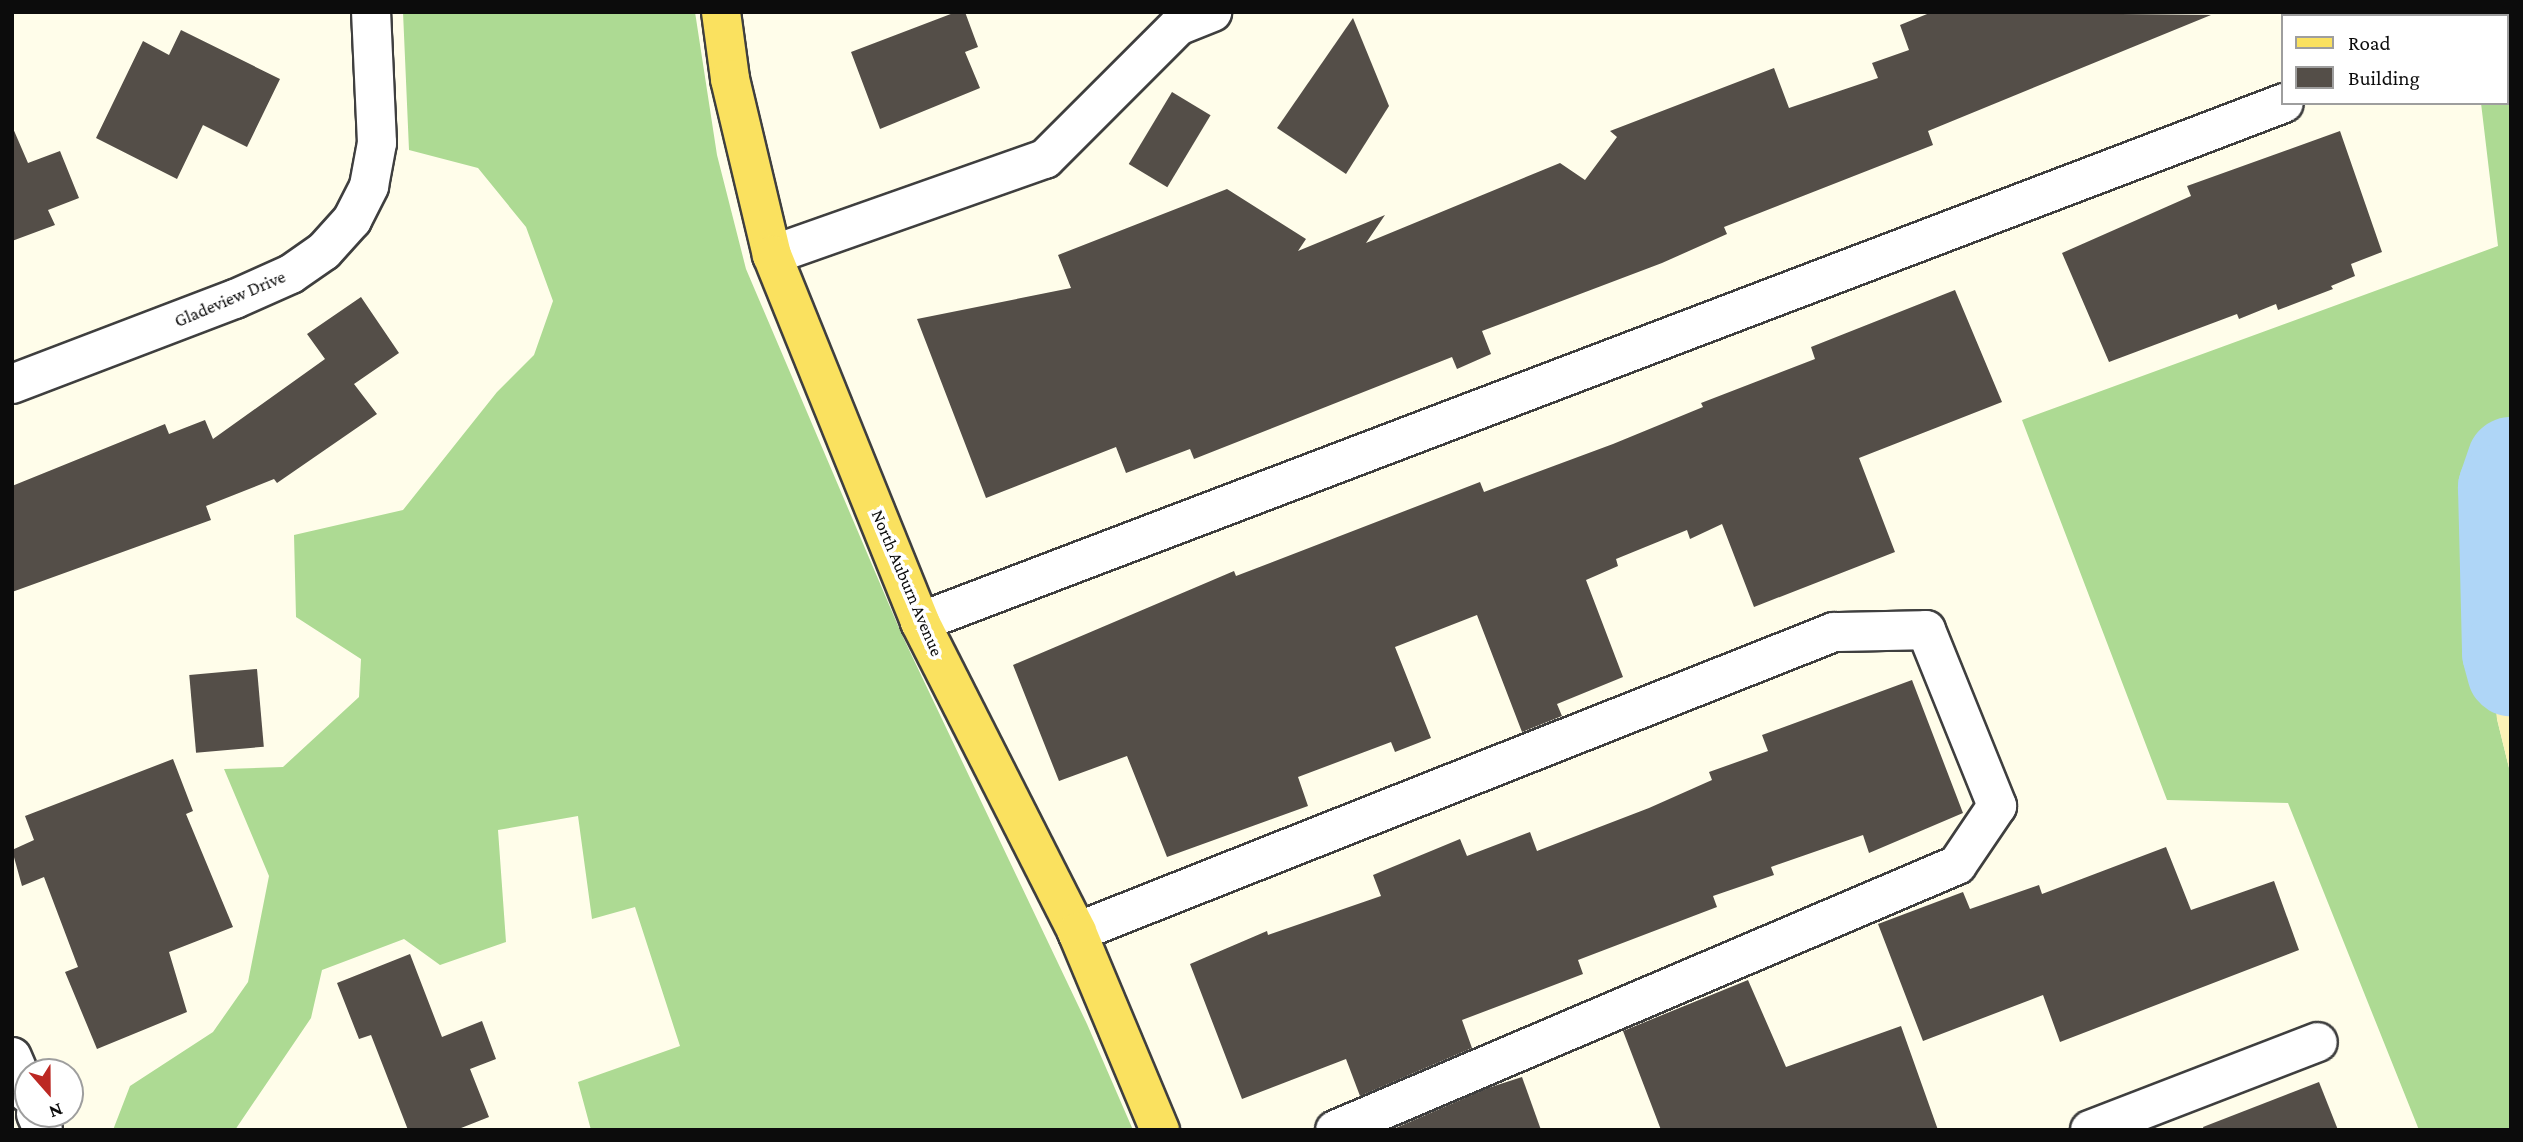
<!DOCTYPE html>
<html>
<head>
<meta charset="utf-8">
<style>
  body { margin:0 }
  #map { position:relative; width:2523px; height:1142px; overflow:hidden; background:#fffdea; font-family:"Crimson Pro",serif }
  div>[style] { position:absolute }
  .forest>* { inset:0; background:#adda93 }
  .sand>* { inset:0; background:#fbf2b6 }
  .river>* { height:88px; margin:-44px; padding:0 44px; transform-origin:44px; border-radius:44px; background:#afd6f7 }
  .building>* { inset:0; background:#544e48; transform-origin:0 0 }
  .roads { filter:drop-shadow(2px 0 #3f3f3f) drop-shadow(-2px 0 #3f3f3f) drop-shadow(0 2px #3f3f3f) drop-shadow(0 -2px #3f3f3f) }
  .minor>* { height:38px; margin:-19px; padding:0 19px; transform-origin:19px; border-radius:19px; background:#fff }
  .major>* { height:38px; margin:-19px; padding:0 19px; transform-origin:19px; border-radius:19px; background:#fae15f }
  span { translate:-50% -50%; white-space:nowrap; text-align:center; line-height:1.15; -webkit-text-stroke:7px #fff; paint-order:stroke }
  .street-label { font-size:18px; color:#0c0c0c }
  .frame { position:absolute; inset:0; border:14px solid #0c0c0c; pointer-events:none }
  .legend { position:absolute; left:2281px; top:14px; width:228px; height:91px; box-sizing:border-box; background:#fff; border:2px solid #9e9e9e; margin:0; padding:9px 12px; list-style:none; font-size:21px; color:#0c0c0c }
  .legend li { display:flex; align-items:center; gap:14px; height:35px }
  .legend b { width:35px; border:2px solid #9e9e9e }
  .north { position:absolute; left:14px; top:1058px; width:70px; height:70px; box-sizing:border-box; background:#fff; border:2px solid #9e9e9e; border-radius:50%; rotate:159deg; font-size:19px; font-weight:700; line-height:28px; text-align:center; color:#0c0c0c }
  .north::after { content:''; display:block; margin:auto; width:24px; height:32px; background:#bc2823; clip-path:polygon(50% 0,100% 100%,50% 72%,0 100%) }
</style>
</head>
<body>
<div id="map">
  <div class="forest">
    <div style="clip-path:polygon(403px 12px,695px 12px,717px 155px,746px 269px,902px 635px,1087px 1024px,1133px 1130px,591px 1130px,578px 1082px,680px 1046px,635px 907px,592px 919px,578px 816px,498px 830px,506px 942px,440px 965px,404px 939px,322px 970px,311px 1018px,235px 1130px,113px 1130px,130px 1086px,213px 1032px,248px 982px,269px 876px,224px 769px,283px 767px,359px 697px,361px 659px,296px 617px,294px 535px,403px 510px,497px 392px,534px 355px,553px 301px,526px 227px,478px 168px,409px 150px)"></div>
    <div style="clip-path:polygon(2488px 12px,2511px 12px,2511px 414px,2491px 478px,2497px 719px,2511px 776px,2511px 1130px,2419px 1130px,2288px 803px,2167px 800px,2022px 420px,2498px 246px,2481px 103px,2507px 103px,2507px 16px,2486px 16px)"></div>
  </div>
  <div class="sand">
    <div style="clip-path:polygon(2511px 414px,2511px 776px,2497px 719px,2482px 600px,2491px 478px)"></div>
  </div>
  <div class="river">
    <div style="left:2511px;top:461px;width:28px;rotate:109deg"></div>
    <div style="left:2502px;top:487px;width:166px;rotate:88.6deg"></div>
    <div style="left:2506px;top:653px;width:20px;rotate:75deg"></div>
  </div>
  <div class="building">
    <div style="clip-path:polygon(956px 12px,965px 12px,978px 47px,965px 52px,980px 88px,880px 129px,851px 52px)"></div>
    <div style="clip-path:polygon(1932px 12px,2211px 15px,1928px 131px,1933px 145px,1724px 227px,1727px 234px,1662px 263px,1482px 331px,1491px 354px,1457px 369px,1452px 357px,1194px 459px,1190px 449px,1126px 473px,1116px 447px,986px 498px,917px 319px,1071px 288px,1058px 255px,1227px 189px,1306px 239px,1298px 251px,1385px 215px,1366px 243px,1560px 163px,1585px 180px,1617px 137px,1610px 131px,1774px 68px,1789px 108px,1878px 78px,1872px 63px,1909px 50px,1900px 25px)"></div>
    <div style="clip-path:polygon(1353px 18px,1389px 106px,1346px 174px,1277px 128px)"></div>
    <div style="clip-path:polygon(181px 30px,280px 79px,247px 147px,203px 125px,177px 179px,96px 138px,143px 41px,169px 55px)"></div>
    <div style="left:1172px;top:92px;width:45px;height:84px;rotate:31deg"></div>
    <div style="clip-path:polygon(12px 126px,28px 163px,60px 151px,79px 198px,48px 210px,55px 225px,12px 241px)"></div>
    <div style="clip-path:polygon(2340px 131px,2382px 252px,2351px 264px,2355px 276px,2331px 286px,2333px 289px,2278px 310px,2276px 304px,2239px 319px,2237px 314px,2109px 362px,2062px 253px,2191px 196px,2187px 186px)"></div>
    <div style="clip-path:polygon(1955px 290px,2002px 402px,1859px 458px,1895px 552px,1754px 607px,1722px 524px,1690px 539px,1687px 530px,1616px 559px,1618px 566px,1586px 580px,1623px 677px,1557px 704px,1562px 716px,1522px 732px,1477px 615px,1395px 647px,1431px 738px,1395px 752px,1391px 742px,1298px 777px,1308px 806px,1167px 857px,1127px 756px,1059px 781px,1013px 665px,1234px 571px,1236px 576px,1480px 482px,1484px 492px,1613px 444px,1703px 407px,1701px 403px,1815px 359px,1811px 347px)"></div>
    <div style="clip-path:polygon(361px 297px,399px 353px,354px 384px,377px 414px,277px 483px,274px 479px,206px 506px,211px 520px,12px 592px,12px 486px,165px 424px,169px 434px,205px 420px,213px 439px,325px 359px,307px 334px)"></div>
    <div style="left:257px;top:669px;width:78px;height:68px;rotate:85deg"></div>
    <div style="clip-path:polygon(1912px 680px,1963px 813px,1869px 853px,1863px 835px,1771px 867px,1774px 875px,1713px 896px,1717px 907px,1578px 960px,1583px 974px,1462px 1020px,1472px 1048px,1360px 1096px,1346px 1059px,1242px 1099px,1190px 964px,1267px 931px,1268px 935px,1381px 896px,1373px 875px,1460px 839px,1467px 856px,1530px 832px,1537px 851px,1649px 808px,1712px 780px,1709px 772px,1768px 751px,1762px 735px)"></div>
    <div style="clip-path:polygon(173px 759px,193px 811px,186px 814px,233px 927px,169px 952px,187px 1012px,97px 1049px,65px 972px,78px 967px,44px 877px,22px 886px,12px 850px,34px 840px,25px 816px)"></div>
    <div style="clip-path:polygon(2166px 847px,2191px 910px,2274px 881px,2299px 950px,2060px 1042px,2043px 995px,1923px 1041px,1878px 924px,1963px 892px,1970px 909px,2039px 885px,2042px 894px)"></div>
    <div style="clip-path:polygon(410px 954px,442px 1037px,482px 1021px,496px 1059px,470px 1069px,489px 1117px,456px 1130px,408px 1130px,371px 1035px,359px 1039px,337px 983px)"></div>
    <div style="clip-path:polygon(1748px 980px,1786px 1067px,1901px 1026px,1938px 1130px,1661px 1130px,1623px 1031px)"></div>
    <div style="clip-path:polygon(1522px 1077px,1541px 1130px,1391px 1130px,1488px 1088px)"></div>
    <div style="clip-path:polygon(2319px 1082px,2338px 1130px,2204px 1130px,2203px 1127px)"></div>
  </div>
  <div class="roads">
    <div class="minor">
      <div style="left:772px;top:255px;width:289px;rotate:-19.4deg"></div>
      <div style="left:1045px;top:159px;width:188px;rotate:-45deg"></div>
      <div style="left:1178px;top:26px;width:37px;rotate:-22deg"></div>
      <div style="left:12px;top:384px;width:239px;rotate:-20.9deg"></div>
      <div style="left:235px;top:299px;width:61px;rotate:-24.1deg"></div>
      <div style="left:291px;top:274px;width:40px;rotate:-34.9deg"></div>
      <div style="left:324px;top:251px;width:42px;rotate:-47.9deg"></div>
      <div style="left:352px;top:220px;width:38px;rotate:-63deg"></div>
      <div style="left:369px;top:186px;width:44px;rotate:-79.5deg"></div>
      <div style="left:377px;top:143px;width:131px;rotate:-92.6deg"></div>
      <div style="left:920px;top:622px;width:1459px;rotate:-20.83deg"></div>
      <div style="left:1077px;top:932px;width:814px;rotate:-21.62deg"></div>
      <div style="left:1834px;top:632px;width:92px;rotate:-1.2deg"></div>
      <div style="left:1926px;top:630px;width:190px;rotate:68deg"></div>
      <div style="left:1997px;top:806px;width:71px;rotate:124.1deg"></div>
      <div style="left:1957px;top:865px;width:676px;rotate:156.92deg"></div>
      <div style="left:12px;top:1057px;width:40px;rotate:66.6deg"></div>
      <div style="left:36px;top:1114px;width:17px;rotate:66deg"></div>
      <div style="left:2090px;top:1130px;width:244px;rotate:-21.1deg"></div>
    </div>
    <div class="major">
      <div style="left:721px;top:12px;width:68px;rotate:82.3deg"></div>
      <div style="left:730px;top:79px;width:181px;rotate:76.6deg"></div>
      <div style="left:772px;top:255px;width:396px;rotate:68deg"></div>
      <div style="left:920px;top:622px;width:347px;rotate:63.1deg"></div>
      <div style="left:1077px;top:932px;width:215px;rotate:67.3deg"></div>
    </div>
  </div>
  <div class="street-label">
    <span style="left:230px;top:299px;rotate:-23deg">Gladeview Drive</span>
    <span style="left:907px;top:583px;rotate:67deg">North Auburn Avenue</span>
  </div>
  <div class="frame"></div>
  <ul class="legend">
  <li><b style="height:9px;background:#fae15f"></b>Road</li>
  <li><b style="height:19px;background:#544e48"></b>Building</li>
  </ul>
  <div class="north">N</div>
</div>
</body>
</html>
